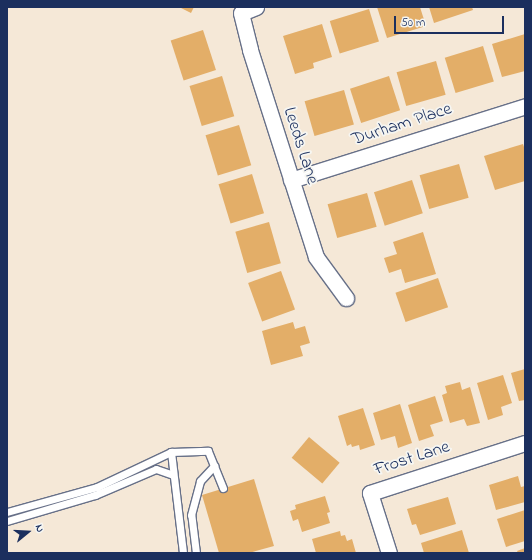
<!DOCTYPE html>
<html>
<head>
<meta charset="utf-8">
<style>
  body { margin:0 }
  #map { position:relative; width:532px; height:560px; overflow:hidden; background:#f5e8d7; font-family:"Indie Flower",sans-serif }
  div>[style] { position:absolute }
  .building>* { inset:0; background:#e3ae68; transform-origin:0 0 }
  .roads { filter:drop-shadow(1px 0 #677088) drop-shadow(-1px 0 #677088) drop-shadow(0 1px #677088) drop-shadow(0 -1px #677088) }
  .service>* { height:7px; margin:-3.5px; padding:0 3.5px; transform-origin:3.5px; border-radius:3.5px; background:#fff }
  .minor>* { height:15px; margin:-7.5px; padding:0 7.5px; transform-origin:7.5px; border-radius:7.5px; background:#fff }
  span { translate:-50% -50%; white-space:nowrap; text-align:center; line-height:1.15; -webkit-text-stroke:3.5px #f6f6f2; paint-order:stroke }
  .street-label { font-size:18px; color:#1b2f5e }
  .frame { position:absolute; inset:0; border:8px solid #1b2f5e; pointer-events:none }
  .north { position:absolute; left:8px; top:512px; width:40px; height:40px; -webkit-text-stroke:3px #f6f6f2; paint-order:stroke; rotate:72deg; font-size:11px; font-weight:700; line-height:16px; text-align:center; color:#1b2f5e }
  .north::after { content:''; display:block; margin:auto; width:14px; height:18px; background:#1b2f5e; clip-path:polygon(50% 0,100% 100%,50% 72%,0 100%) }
  .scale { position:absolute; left:394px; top:16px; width:110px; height:18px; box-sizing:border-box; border:2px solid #1b2f5e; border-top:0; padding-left:5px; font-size:12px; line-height:14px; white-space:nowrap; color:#1b2f5e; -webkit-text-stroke:3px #f6f6f2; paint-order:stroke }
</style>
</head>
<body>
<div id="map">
  <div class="building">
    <div style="clip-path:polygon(179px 7px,194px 7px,191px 13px)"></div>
    <div style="clip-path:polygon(377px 7px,420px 7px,426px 26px,387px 38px)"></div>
    <div style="clip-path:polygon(429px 7px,472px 7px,473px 10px,434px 23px)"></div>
    <div style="left:369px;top:9px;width:34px;height:41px;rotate:73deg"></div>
    <div style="clip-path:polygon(322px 24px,332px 57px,313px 63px,314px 68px,295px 74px,283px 36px)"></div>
    <div style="left:203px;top:30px;width:42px;height:34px;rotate:72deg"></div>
    <div style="clip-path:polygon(525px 34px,525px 71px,502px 77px,492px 44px)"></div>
    <div style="left:483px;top:46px;width:37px;height:40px;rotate:73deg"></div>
    <div style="left:436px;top:61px;width:35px;height:41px;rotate:74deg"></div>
    <div style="left:222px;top:76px;width:42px;height:34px;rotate:73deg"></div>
    <div style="left:389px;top:76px;width:36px;height:41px;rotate:72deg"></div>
    <div style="left:344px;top:90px;width:36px;height:41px;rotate:74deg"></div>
    <div style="left:239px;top:125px;width:42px;height:35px;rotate:73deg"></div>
    <div style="clip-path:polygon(523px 144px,525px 150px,525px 181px,495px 190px,484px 156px)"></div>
    <div style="left:459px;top:164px;width:35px;height:41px;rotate:74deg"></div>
    <div style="left:252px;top:174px;width:41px;height:35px;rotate:73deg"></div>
    <div style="left:412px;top:180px;width:35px;height:40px;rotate:72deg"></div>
    <div style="left:367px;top:193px;width:35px;height:41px;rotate:74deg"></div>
    <div style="left:269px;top:222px;width:43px;height:35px;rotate:74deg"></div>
    <div style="clip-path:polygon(423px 232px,436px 274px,405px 283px,401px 269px,389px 273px,384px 258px,397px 254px,393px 242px)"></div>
    <div style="left:281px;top:271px;width:41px;height:35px;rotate:70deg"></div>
    <div style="left:438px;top:278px;width:31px;height:45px;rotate:71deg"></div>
    <div style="clip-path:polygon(293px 322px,295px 329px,305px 326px,310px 343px,300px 346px,303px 356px,271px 365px,262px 331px)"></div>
    <div style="clip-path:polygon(525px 369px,525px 400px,519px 401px,511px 373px)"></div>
    <div style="clip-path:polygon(503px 375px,512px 403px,501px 407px,503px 415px,488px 420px,477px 383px)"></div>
    <div style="clip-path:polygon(460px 382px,462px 390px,470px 387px,480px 423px,467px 426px,464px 419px,450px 423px,442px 395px,447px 393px,445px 386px)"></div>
    <div style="clip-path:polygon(435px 396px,443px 421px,430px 425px,434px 436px,419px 441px,408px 405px)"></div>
    <div style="clip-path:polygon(400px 404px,412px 443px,398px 448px,395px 436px,381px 440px,373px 413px)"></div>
    <div style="clip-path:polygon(363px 408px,375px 445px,360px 450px,359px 445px,352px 447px,351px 444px,347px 446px,338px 416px)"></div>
    <div style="left:309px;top:437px;width:40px;height:27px;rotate:40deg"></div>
    <div style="clip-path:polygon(518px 476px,521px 487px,525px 486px,525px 502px,496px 510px,489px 485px)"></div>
    <div style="clip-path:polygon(254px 479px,274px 546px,249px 553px,219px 553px,202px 495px)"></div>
    <div style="clip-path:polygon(325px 496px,330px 512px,327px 513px,330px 523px,302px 532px,298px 519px,293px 521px,290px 511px,296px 509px,295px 505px)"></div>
    <div style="clip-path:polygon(448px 497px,456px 524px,420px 535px,416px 524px,412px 525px,407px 509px)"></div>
    <div style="clip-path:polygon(525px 510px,525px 541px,506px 547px,497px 519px)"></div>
    <div style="clip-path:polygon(462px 530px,469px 553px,424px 553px,421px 543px)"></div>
    <div style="clip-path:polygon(340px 531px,341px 536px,345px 535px,347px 541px,352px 539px,356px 553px,316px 553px,312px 539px)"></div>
    <div style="clip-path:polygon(525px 548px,525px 553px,518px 553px,517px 551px)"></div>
  </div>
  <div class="roads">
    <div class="service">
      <div style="left:171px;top:452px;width:102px;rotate:83.2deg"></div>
      <div style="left:7px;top:512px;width:93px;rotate:-15.5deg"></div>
      <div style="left:97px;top:487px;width:82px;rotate:-25.3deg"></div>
      <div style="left:171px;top:452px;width:37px;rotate:-2deg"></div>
      <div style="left:208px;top:451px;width:40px;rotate:68deg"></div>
      <div style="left:7px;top:521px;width:92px;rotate:-16.5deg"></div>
      <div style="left:95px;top:495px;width:66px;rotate:-23.1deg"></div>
      <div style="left:156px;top:469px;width:18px;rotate:19deg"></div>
      <div style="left:196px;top:553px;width:38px;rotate:-97deg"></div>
      <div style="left:191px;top:515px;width:35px;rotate:-75deg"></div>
      <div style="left:200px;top:481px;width:21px;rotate:-47deg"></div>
    </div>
    <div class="minor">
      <div style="left:256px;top:7px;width:16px;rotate:158deg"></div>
      <div style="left:241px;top:13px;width:38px;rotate:76deg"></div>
      <div style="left:250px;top:50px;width:217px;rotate:72.3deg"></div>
      <div style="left:316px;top:257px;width:51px;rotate:53.8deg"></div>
      <div style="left:291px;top:180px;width:245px;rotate:-17.5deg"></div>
      <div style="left:389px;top:553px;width:63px;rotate:-107.6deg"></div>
      <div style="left:370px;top:493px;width:163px;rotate:-17.9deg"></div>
    </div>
  </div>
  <div class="street-label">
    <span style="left:402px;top:125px;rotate:-18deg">Durham Place</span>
    <span style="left:300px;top:146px;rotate:72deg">Leeds Lane</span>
    <span style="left:412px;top:459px;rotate:-18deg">Frost Lane</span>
  </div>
  <div class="frame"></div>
  <div class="north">N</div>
  <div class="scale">50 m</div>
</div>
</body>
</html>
